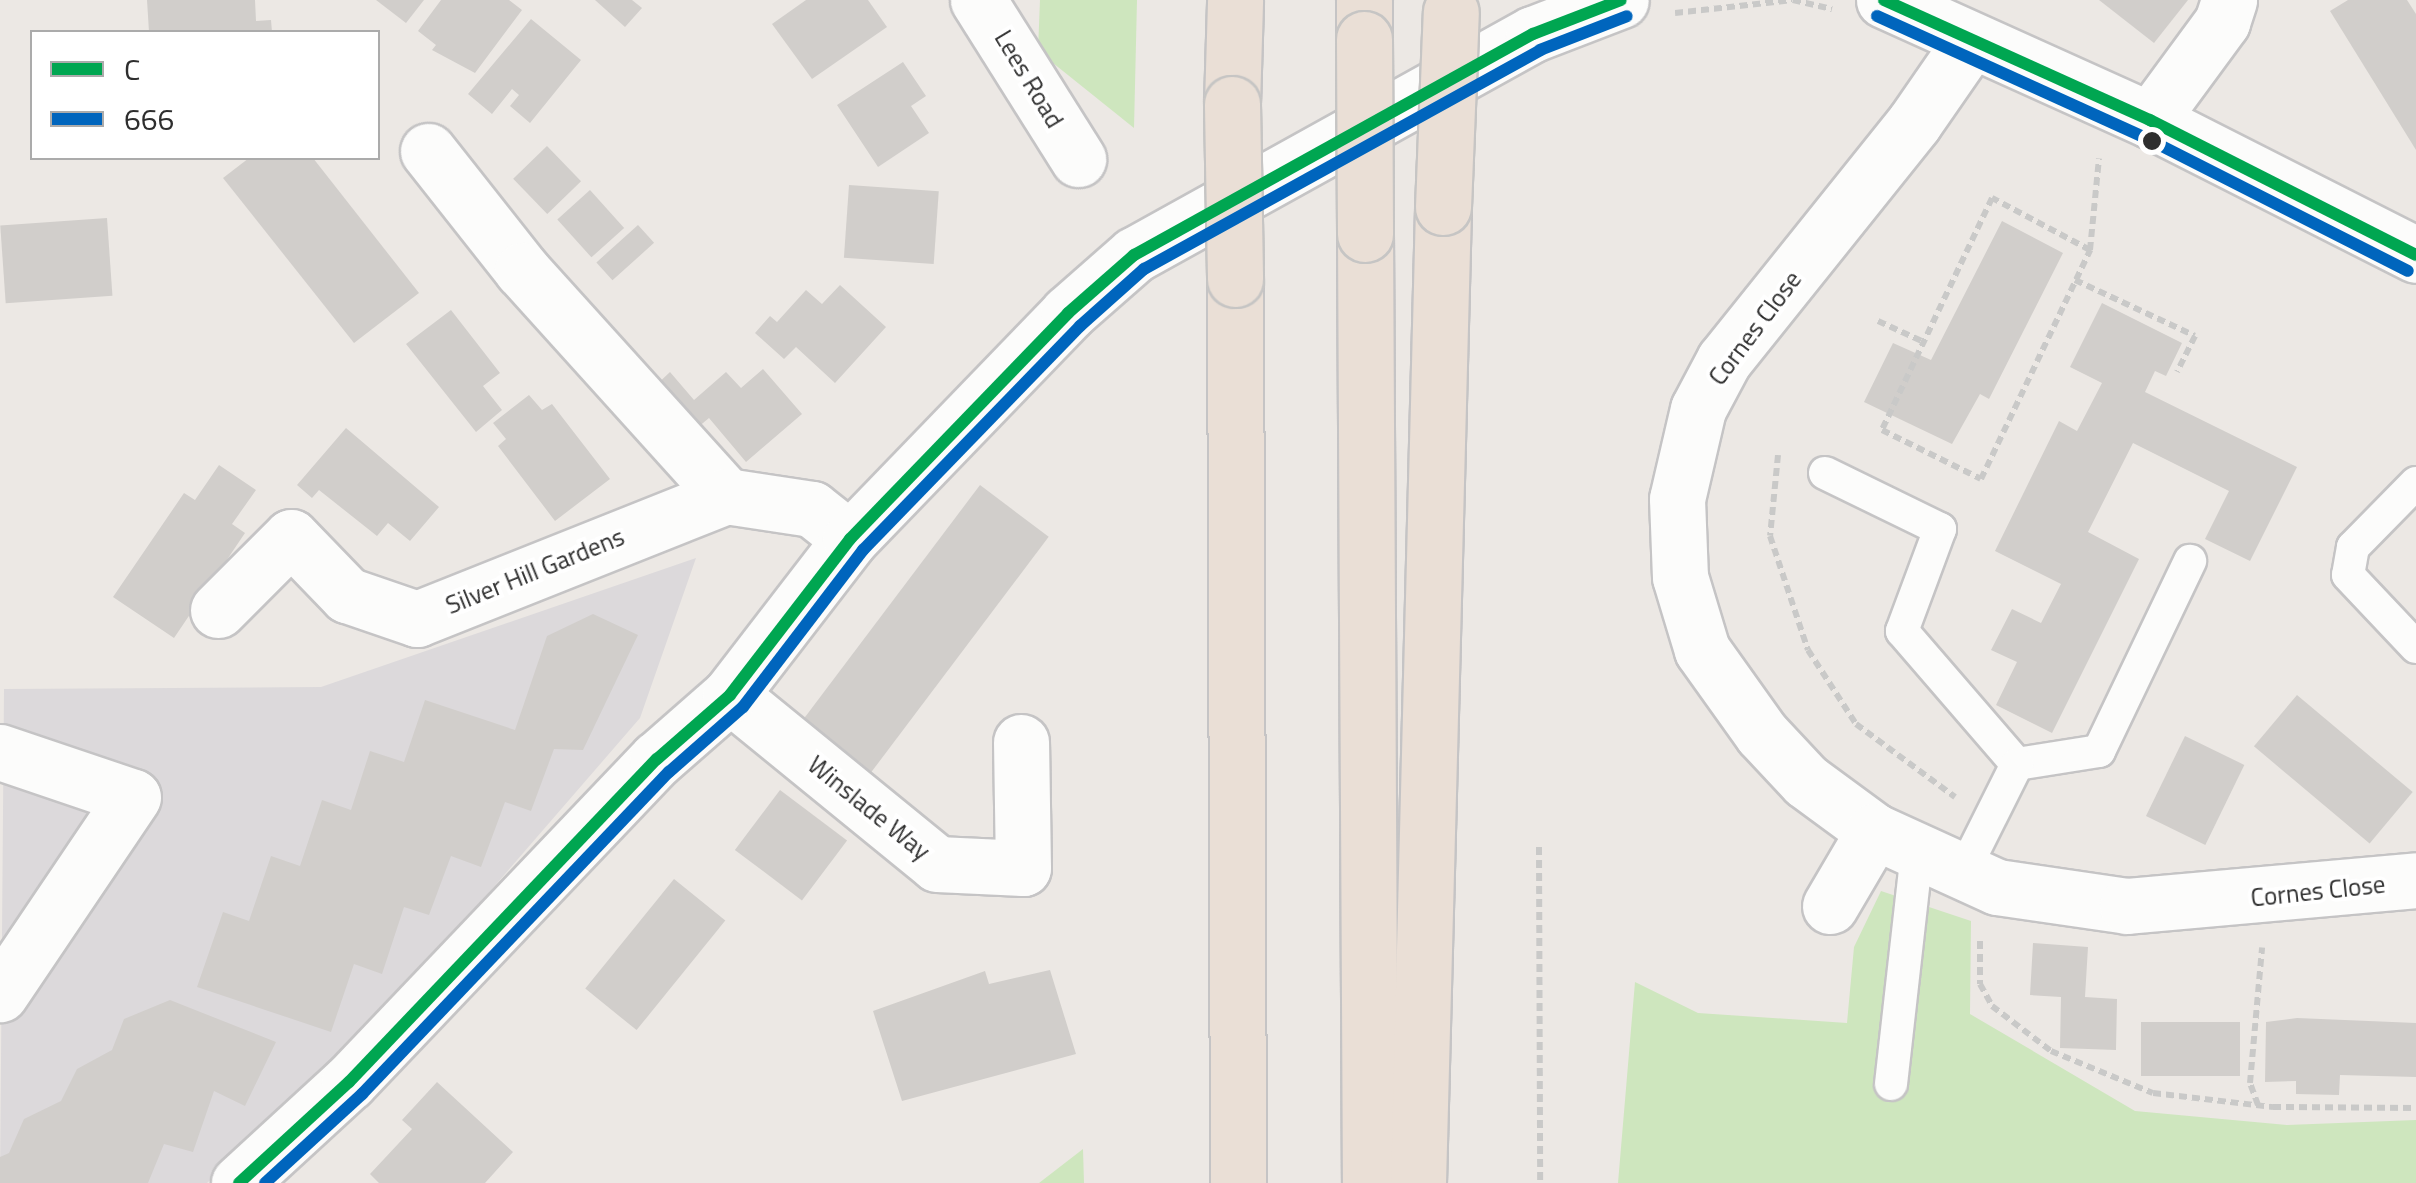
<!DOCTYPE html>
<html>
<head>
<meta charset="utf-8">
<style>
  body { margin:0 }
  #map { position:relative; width:2416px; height:1183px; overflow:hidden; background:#ece8e4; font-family:"Titillium Web",sans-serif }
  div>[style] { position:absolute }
  .industrial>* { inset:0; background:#dcd9db }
  .green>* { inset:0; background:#cee6be }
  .building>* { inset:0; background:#d1cecb; transform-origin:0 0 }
  .path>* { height:6px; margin-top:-3px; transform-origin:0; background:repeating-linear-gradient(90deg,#c9c9c8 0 8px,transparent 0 13px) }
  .roads { filter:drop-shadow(2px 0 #c5c4c5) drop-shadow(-2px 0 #c5c4c5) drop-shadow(0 2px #c5c4c5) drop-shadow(0 -2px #c5c4c5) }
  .lane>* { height:32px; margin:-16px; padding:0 16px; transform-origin:16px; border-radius:16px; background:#fcfcfb }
  .street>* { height:55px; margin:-27.5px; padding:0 27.5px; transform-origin:27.5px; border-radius:27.5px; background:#fcfcfb }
  .highway>* { height:55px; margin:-27.5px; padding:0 27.5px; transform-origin:27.5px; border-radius:27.5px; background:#eadfd6 }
  .bridges { filter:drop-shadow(2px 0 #c6c5c4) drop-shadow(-2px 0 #c6c5c4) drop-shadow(0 2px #c6c5c4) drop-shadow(0 -2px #c6c5c4) }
  .highway-bridge>* { height:55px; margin:-27.5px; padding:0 27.5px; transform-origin:27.5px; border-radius:27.5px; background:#eadfd6 }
  .bus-1>* { height:12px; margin:-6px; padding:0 6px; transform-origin:6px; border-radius:6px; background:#00a651 }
  .bus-2>* { height:12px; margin:-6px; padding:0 6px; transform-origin:6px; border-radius:6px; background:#0065bd }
  .dots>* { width:28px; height:28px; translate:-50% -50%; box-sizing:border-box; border:5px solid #fff; border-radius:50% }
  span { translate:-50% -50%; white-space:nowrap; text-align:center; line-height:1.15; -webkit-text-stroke:8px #fff; paint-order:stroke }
  .street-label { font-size:25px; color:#2e2e2e }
  .legend { position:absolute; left:30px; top:30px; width:350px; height:130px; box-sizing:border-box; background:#fff; border:2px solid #ababab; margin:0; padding:12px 18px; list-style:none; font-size:30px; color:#2e2e2e }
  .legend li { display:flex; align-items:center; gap:20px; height:50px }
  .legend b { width:50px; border:2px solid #ababab }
</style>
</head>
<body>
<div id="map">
  <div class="industrial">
    <div style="clip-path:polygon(696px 558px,640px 718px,383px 1015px,207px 1183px,0 1183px,4px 689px,321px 687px)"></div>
  </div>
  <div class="green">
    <div style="clip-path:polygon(1040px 0,1137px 0,1134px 128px,1038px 51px)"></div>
    <div style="clip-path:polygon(1881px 891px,1971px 921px,1970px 1014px,2135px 1111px,2287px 1125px,2416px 1120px,2416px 1183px,1618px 1183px,1635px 982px,1698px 1013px,1847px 1023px,1854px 947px)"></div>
    <div style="clip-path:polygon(1083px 1149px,1084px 1183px,1039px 1183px)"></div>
  </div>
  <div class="building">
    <div style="clip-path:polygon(147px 0,255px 0,256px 21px,271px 20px,272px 32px,149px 32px)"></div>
    <div style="clip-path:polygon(376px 0,424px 0,406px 23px)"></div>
    <div style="clip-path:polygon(441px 0,509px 0,522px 10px,475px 73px,432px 50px,436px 45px,418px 31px)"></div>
    <div style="clip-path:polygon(595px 0,632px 0,642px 8px,625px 27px)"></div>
    <div style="clip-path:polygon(806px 0,868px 0,887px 27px,812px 79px,772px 24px)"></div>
    <div style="clip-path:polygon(2099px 0,2188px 0,2154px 43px)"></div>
    <div style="clip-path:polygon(2348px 0,2407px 0,2416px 14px,2416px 150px,2330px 11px)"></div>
    <div style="clip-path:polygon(531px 19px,581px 60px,530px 123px,510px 106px,519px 95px,512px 89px,492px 114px,468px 94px)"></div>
    <div style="clip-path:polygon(903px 62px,926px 96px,911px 106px,929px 133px,878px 167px,837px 105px)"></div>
    <div style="left:547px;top:146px;width:49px;height:47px;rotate:46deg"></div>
    <div style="clip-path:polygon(249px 158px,313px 158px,419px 293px,354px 343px,223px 178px)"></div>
    <div style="left:849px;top:185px;width:90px;height:73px;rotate:4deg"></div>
    <div style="left:590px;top:190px;width:51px;height:44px;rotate:48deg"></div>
    <div style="left:107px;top:218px;width:78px;height:107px;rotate:86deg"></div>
    <div style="clip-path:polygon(2002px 221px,2063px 253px,1989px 399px,1980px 394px,1952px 444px,1864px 402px,1893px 343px,1931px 360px)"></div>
    <div style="left:638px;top:225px;width:24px;height:56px;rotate:48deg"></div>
    <div style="clip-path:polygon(840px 285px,886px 327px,835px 383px,796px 347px,784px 359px,755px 333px,770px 316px,777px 322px,806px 290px,822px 304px)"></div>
    <div style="clip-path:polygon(2102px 303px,2182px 343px,2166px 376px,2155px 371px,2145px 392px,2297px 467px,2250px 561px,2205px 539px,2229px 491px,2133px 443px,2088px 532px,2139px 559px,2052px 733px,1996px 705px,2017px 662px,1991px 650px,2012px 609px,2041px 623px,2061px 584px,1995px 551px,2059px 421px,2077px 431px,2102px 383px,2070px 367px)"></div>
    <div style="clip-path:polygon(451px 310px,500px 373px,483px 386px,502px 410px,476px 432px,406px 344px)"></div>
    <div style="clip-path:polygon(763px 369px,802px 414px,746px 462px,709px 418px,691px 433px,652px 389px,670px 372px,694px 400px,726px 372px,741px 388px)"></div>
    <div style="clip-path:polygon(529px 395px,542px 410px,552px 404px,610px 479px,555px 521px,498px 446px,506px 439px,493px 423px)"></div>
    <div style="clip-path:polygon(346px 428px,439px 507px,410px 541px,388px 523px,377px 536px,319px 490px,312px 498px,297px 485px)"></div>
    <div style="clip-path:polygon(219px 465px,256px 490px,232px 524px,245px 533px,174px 638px,113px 597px,184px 493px,195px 500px)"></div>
    <div style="left:980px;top:485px;width:86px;height:295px;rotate:37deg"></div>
    <div style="clip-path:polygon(593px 614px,638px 635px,583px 750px,554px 749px,531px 811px,505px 802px,481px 867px,451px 856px,429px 915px,404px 907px,382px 974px,354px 964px,331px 1032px,197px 987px,223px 912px,249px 921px,271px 856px,300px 866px,322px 800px,351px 810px,370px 751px,404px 762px,425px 700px,515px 730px,547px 636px)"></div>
    <div style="left:2297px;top:695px;width:151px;height:67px;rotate:40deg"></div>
    <div style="left:2185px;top:736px;width:66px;height:89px;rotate:26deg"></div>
    <div style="left:780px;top:790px;width:84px;height:75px;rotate:37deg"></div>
    <div style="left:674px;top:879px;width:66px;height:141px;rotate:39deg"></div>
    <div style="clip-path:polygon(2033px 943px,2088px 947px,2085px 997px,2117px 999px,2116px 1050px,2060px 1048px,2061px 997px,2030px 995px)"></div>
    <div style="clip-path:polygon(1050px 970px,1076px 1054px,902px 1101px,873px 1011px,985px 971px,989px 984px)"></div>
    <div style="clip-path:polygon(170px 1000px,276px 1042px,245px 1106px,214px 1091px,193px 1152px,164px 1144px,148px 1183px,0 1183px,0 1157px,9px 1153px,24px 1119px,61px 1101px,77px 1069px,112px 1050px,124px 1019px)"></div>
    <div style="clip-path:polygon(2297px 1018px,2416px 1023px,2416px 1077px,2340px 1075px,2339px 1095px,2296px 1094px,2296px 1081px,2265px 1082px,2266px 1022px)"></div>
    <div style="left:2141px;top:1022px;width:99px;height:54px"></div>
    <div style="clip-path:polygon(437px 1082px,513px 1152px,485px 1183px,379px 1183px,370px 1174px,412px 1129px,402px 1120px)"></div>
  </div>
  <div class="path">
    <div style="left:1793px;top:0;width:40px;rotate:13deg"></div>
    <div style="left:1675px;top:13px;width:118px;rotate:-6.3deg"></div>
    <div style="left:2090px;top:250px;width:111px;rotate:-152deg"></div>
    <div style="left:1992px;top:198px;width:257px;rotate:115.4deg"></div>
    <div style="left:1882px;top:430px;width:110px;rotate:26.3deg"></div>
    <div style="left:1981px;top:479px;width:254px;rotate:-64.5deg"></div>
    <div style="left:2090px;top:250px;width:92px;rotate:-84.4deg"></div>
    <div style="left:2075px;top:280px;width:132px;rotate:25deg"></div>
    <div style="left:2195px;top:336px;width:40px;rotate:116.6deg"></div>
    <div style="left:1878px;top:321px;width:51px;rotate:24.5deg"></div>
    <div style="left:1778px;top:455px;width:81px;rotate:95.6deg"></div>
    <div style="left:1770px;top:536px;width:120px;rotate:71.6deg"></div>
    <div style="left:1808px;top:650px;width:88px;rotate:57deg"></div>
    <div style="left:1856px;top:724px;width:123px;rotate:36.4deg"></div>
    <div style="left:1539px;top:847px;width:336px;rotate:89.8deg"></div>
    <div style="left:1980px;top:941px;width:43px;rotate:90deg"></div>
    <div style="left:1980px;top:984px;width:25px;rotate:61deg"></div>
    <div style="left:1992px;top:1006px;width:74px;rotate:37.3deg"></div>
    <div style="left:2051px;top:1051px;width:110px;rotate:22.4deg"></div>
    <div style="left:2153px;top:1093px;width:121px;rotate:6.7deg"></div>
    <div style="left:2273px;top:1107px;width:143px;rotate:0.4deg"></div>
    <div style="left:2258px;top:1105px;width:23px;rotate:-110deg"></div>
    <div style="left:2250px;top:1083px;width:136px;rotate:-84.9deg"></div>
  </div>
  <div class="roads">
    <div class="lane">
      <div style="left:1825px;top:473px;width:128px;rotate:26deg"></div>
      <div style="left:1940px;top:529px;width:109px;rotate:110.4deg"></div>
      <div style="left:1902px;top:631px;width:176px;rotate:49.2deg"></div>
      <div style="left:2017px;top:764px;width:83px;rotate:-9deg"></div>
      <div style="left:2099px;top:751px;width:211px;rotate:-64.4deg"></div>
      <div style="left:2416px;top:483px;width:90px;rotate:134.5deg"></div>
      <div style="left:2353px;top:547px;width:28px;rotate:100deg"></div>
      <div style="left:2348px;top:575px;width:99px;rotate:46.6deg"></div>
      <div style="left:1962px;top:874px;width:123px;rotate:-63.4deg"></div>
      <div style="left:1891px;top:1084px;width:232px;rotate:-83.6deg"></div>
    </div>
    <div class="street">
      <div style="left:978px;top:0;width:188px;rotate:57.8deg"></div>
      <div style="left:1884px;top:0;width:292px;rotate:24.3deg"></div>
      <div style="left:2150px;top:120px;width:298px;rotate:26.9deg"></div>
      <div style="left:1970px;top:42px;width:98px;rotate:124.7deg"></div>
      <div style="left:1914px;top:123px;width:304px;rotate:128.7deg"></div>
      <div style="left:1724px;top:360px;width:55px;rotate:118deg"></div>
      <div style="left:1698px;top:409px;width:92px;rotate:103.1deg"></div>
      <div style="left:1677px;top:499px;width:78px;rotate:87.8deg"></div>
      <div style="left:1680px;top:577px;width:76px;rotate:73.2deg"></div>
      <div style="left:1702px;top:650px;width:103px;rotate:54.5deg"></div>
      <div style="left:1762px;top:734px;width:64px;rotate:46.9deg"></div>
      <div style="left:1806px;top:781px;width:84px;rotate:36.3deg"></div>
      <div style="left:1874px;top:831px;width:135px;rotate:24.5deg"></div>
      <div style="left:1997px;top:887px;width:131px;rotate:8.3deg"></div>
      <div style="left:2127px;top:906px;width:290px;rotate:-5.1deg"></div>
      <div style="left:2150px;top:120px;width:122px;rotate:-53.7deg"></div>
      <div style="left:2222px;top:22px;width:23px;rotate:-72deg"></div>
      <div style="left:428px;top:151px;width:152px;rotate:51.7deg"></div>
      <div style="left:522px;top:270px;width:304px;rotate:47.9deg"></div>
      <div style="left:218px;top:610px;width:103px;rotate:-45deg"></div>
      <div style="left:291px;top:537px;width:81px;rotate:46deg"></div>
      <div style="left:347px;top:595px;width:74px;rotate:18.9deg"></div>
      <div style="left:417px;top:619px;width:333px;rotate:-21.7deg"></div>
      <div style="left:726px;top:496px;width:87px;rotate:8.6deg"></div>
      <div style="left:812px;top:509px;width:48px;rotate:38.3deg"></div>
      <div style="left:730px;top:695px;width:267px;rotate:39.2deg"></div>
      <div style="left:937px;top:864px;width:86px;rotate:2.7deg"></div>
      <div style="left:1023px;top:868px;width:126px;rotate:-90.9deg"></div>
      <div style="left:0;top:752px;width:140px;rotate:18.7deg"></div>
      <div style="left:133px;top:797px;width:238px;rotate:124deg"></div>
      <div style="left:1830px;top:906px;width:87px;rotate:-59.6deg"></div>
      <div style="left:239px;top:1183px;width:149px;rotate:-42.6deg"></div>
      <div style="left:349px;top:1082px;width:446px;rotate:-46.4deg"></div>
      <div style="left:657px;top:759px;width:97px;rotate:-41.2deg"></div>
      <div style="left:730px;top:695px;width:197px;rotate:-52.4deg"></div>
      <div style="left:850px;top:539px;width:314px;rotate:-46deg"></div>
      <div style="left:1068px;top:313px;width:88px;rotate:-41.3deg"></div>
      <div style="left:1134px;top:255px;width:456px;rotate:-29deg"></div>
      <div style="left:1533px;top:34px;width:94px;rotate:-21.1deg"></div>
    </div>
    <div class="highway">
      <div style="left:1364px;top:39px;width:39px;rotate:-90deg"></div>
      <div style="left:1232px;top:104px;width:104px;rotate:-88.3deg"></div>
      <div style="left:1365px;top:234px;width:949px;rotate:89.7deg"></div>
      <div style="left:1235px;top:279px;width:904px;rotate:89.81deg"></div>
      <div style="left:1418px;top:1183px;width:976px;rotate:-88.53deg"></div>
    </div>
  </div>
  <div class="bridges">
    <div class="highway-bridge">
      <div style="left:1364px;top:39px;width:195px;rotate:89.7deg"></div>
      <div style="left:1232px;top:104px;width:175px;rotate:89deg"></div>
      <div style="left:1443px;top:207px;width:195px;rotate:-87.7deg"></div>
    </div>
  </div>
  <div class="bus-1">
    <div style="left:1884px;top:0;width:292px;rotate:24.3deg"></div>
    <div style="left:2150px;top:120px;width:298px;rotate:26.9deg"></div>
    <div style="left:239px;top:1183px;width:149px;rotate:-42.6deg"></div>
    <div style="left:349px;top:1082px;width:446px;rotate:-46.4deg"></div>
    <div style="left:657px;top:759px;width:97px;rotate:-41.2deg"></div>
    <div style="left:730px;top:695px;width:197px;rotate:-52.4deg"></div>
    <div style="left:850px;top:539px;width:314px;rotate:-46deg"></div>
    <div style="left:1068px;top:313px;width:88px;rotate:-41.3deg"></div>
    <div style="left:1134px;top:255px;width:456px;rotate:-29deg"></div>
    <div style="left:1533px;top:34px;width:94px;rotate:-21.1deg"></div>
  </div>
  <div class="bus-2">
    <div style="left:1877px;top:16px;width:291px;rotate:24.4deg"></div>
    <div style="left:2142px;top:136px;width:298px;rotate:26.9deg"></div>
    <div style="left:265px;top:1183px;width:132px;rotate:-42.5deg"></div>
    <div style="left:362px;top:1094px;width:445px;rotate:-46.4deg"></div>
    <div style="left:669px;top:772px;width:98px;rotate:-41.3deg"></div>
    <div style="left:743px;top:707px;width:198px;rotate:-52.6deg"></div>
    <div style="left:863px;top:550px;width:312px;rotate:-45.9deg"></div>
    <div style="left:1080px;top:326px;width:86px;rotate:-41.7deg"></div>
    <div style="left:1144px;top:269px;width:453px;rotate:-28.9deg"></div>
    <div style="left:1540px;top:50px;width:93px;rotate:-21.3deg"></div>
  </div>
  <div class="dots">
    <div style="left:2152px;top:141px;background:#2e2e2e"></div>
  </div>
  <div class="street-label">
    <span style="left:1029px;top:79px;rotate:59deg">Lees Road</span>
    <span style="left:1755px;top:328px;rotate:-53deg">Cornes Close</span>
    <span style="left:535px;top:571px;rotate:-22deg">Silver Hill Gardens</span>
    <span style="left:869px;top:808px;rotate:39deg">Winslade Way</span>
    <span style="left:2318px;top:891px;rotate:-6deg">Cornes Close</span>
  </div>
  <ul class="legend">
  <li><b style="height:12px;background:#00a651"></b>C</li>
  <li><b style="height:12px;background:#0065bd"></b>666</li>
  </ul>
</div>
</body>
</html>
